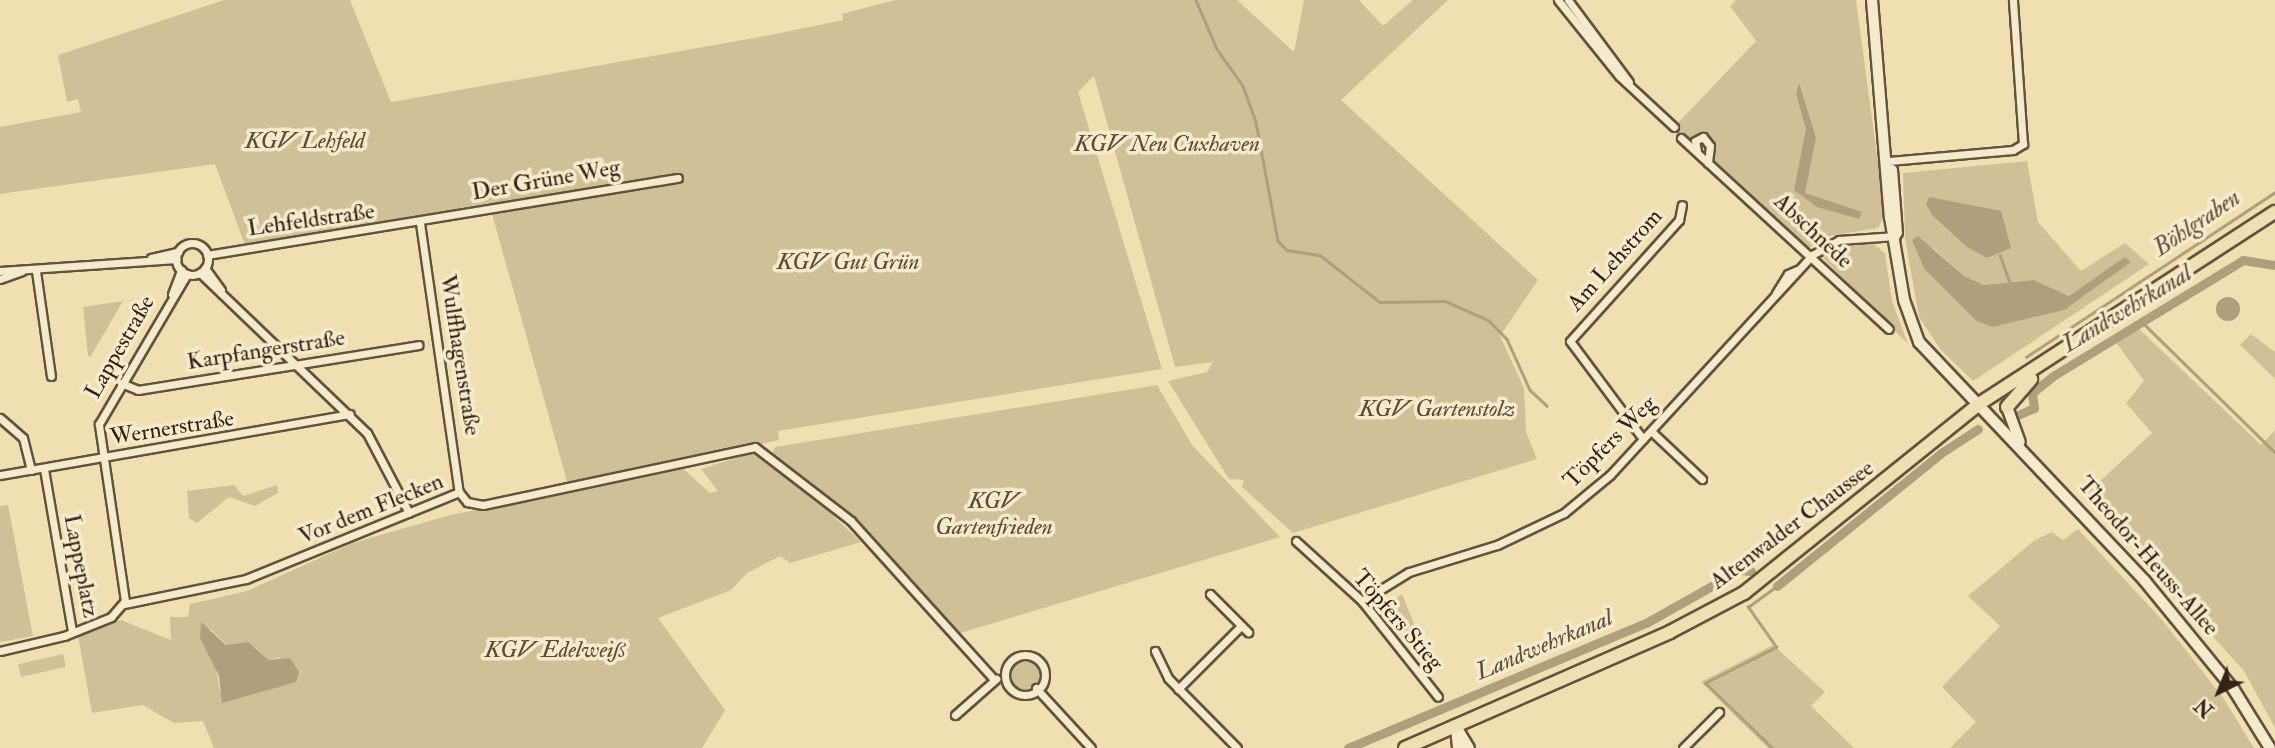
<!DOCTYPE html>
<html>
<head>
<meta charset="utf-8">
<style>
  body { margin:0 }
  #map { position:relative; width:2275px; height:748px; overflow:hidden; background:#f0e0b1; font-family:"IM FELL Double Pica",serif }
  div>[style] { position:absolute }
  .green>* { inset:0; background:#d0c097; transform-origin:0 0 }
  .round { border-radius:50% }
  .water>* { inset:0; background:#b09f7c }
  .stream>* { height:2.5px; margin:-1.25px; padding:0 1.25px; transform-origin:1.25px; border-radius:1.25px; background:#b09f7c }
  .canal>* { height:9px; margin:-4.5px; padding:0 4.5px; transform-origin:4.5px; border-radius:4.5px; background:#b09f7c }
  .street-tunnel>* { height:7px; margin-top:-3.5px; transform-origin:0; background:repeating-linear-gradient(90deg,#caba92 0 7px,transparent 0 10.5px) }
  .roads { filter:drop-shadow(2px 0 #63523d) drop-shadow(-2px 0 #63523d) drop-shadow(0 2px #63523d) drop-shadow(0 -2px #63523d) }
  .street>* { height:7px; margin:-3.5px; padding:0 3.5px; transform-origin:3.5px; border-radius:3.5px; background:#f5ebcc }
  .street>.ring { margin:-3.5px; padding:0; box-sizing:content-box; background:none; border:7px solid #f5ebcc; border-radius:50% }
  .secondary>* { height:10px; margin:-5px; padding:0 5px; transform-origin:5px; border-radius:5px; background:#f5ebcc }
  .primary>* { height:12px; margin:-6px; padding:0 6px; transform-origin:6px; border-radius:6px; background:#f0e0b1 }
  span { translate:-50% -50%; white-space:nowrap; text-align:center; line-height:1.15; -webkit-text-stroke:7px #f5ebcc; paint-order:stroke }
  .park-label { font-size:23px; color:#5b4a36; font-style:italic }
  .street-label { font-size:23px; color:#342216 }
  .water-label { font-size:24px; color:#5f4e3a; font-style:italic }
  .north { position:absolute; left:2184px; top:657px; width:70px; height:70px; -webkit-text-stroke:5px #f5ebcc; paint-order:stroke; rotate:223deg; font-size:19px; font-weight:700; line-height:28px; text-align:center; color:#342216 }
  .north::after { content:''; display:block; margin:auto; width:24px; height:32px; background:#342216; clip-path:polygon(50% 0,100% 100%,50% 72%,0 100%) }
</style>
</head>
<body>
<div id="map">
  <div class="green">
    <div style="clip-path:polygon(evenodd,224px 0,350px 0,391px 102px,766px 36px,843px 20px,842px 14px,895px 0,1237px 0,1294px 52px,1304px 0,1359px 0,1383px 26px,1413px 0,1448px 0,1341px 100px,1538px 280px,1500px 336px,1524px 388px,1526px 432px,1537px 459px,1293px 533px,1242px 487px,1244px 480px,1229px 479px,1168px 381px,1207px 372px,1213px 362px,1175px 367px,1094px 76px,1078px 92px,1162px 369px,778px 431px,779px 440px,678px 464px,710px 493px,718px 491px,701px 469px,752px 453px,798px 483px,861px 542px,790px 563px,780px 556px,747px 573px,731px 590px,658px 618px,725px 710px,702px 748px,214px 748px,203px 721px,174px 723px,143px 705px,92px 713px,78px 636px,121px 620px,171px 640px,170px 617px,188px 617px,190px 604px,247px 591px,353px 543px,450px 515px,570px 492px,489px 203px,245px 245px,215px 164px,0 194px,0 127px,81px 112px,78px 99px,67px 102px,58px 55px,224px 0,209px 628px,227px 645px,256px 648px,269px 660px,281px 657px,220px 691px,209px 628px)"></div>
    <div style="clip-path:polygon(1736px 0,1856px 0,1885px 215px,1878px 228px,1829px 236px,1809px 248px,1714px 163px,1713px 143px,1701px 131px,1689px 144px,1676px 132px,1677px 124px,1756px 41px,1730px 6px)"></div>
    <div style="clip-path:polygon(evenodd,2027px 161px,2038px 222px,2081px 271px,2125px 243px,2149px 264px,1973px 381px,1940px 349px,1919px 317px,1905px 238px,1903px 173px,2027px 161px,1933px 248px,1964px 276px,1984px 285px,2034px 280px,2069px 296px,2097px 277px,2064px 310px,1975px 320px,1925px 270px,1933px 248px)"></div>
    <div style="clip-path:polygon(1872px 243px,1885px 253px,1892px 301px,1908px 344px,1823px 258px,1833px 248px)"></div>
    <div style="clip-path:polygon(123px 301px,91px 356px,88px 356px,83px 307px)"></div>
    <div style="clip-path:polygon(2137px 327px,2261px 445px,2275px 430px,2275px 728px,2244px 671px,2085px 495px,2152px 433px,2126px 403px,2144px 381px,2115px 341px)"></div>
    <div style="clip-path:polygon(2251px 334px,2275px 352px,2275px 379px,2240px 345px)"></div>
    <div style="clip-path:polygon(1157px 385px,1192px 445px,1280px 537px,957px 634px,852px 518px,772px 453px,775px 447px)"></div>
    <div style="clip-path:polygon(234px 485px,243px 496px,277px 485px,278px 493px,255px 506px,229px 497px,197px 523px,189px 518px,187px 491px)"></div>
    <div style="clip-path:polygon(8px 505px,33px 636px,0 642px,0 506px)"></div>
    <div style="clip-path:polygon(2078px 529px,2163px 621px,2224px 699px,2254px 748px,1950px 748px,1976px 722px,1942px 687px,2000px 626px,1968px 596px,2035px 540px,2052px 532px,2063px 540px)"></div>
    <div style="clip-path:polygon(1402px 594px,1419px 636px,1408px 641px,1383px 608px)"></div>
    <div style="clip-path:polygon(1773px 645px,1825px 692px,1811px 706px,1854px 748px,1768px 748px,1701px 682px)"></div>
    <div style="left:63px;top:654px;width:13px;height:46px;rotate:77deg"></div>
    <div class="round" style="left:1009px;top:659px;width:32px;height:32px"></div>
  </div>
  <div class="water">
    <div style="clip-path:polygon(1799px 83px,1816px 138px,1805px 193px,1862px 212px,1859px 219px,1817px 207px,1794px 190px,1806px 129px,1796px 94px)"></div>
    <div style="clip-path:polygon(1929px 197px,2001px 211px,2011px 248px,1987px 258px,1967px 247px,1933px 216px,1926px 204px)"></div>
    <div style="clip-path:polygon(1918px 236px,1964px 276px,1984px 285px,2034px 280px,2069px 296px,2125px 257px,2131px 262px,2064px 310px,1992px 327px,1975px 320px,1925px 270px,1912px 240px)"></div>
    <div class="round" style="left:2216px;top:297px;width:24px;height:24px"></div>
    <div style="clip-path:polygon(201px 622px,226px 645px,248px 642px,269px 660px,290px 658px,299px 672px,296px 682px,222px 703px,219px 676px,200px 638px)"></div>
  </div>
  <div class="stream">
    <div style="left:1196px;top:0;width:53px;rotate:66.8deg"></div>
    <div style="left:1217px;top:49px;width:45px;rotate:54.9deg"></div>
    <div style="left:1243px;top:86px;width:38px;rotate:70deg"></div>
    <div style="left:1256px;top:122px;width:121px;rotate:79.5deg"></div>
    <div style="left:1278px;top:241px;width:13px;rotate:45deg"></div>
    <div style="left:1287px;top:250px;width:33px;rotate:9deg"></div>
    <div style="left:1320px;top:255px;width:76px;rotate:38.1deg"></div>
    <div style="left:1380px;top:302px;width:65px;rotate:-0.9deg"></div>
    <div style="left:1445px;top:301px;width:47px;rotate:23.8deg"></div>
    <div style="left:1488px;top:320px;width:27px;rotate:45deg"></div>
    <div style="left:1507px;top:339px;width:56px;rotate:65.7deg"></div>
    <div style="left:1530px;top:390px;width:23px;rotate:43deg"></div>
    <div style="left:2000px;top:255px;width:32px;rotate:70deg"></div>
    <div style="left:2141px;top:321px;width:187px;rotate:44.4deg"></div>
    <div style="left:2026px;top:357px;width:299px;rotate:-33.5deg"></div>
    <div style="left:1772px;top:748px;width:93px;rotate:-135.9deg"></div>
    <div style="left:1705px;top:683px;width:80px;rotate:-26.9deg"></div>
    <div style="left:1776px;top:647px;width:49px;rotate:-125deg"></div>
    <div style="left:1748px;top:607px;width:36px;rotate:-36deg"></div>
  </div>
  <div class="canal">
    <div style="left:2018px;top:415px;width:17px;rotate:-24deg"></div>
    <div style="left:2034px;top:408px;width:15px;rotate:-98deg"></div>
    <div style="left:2032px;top:393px;width:27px;rotate:-39deg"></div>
    <div style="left:2053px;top:376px;width:223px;rotate:-31.4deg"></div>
    <div style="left:2243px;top:260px;width:32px;rotate:9deg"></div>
    <div style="left:1777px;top:586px;width:211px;rotate:-39deg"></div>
    <div style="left:1941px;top:453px;width:44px;rotate:-33deg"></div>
    <div style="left:1348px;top:748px;width:323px;rotate:-22.8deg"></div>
    <div style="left:1646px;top:623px;width:108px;rotate:-29.4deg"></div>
    <div style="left:1740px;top:570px;width:11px;rotate:5deg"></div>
  </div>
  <div class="street-tunnel">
    <div style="left:418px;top:345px;width:11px;rotate:-5deg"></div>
  </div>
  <div class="roads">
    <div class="street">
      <div style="left:1558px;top:0;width:97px;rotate:51.2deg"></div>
      <div style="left:1619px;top:76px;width:75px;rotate:42.8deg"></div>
      <div style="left:1568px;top:0;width:102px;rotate:53.4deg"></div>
      <div style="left:1681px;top:138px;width:282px;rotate:42.6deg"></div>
      <div style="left:1697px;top:151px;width:10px;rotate:-101deg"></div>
      <div style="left:1695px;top:141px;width:9px;rotate:-27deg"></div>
      <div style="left:1703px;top:137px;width:11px;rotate:52deg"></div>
      <div style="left:1710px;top:146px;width:17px;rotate:97deg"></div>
      <div style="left:1889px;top:161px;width:124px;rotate:-5.1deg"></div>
      <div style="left:2013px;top:150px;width:12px;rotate:-31deg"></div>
      <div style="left:2023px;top:144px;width:144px;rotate:-94deg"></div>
      <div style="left:420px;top:223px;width:272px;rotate:81.8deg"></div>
      <div class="ring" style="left:176px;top:243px;width:25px;height:25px"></div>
      <div style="left:207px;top:255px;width:477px;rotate:-9.3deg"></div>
      <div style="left:151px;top:258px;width:28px;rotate:-13deg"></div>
      <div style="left:205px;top:268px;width:27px;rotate:54deg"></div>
      <div style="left:0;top:271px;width:177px;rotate:-3.9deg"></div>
      <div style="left:36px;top:271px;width:106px;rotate:81.9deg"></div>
      <div style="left:200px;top:273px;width:231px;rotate:43.8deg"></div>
      <div style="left:367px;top:433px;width:90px;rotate:62.3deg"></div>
      <div style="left:0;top:279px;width:23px;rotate:-20deg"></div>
      <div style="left:1776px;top:293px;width:22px;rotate:-58deg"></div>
      <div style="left:1788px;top:274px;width:10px;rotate:-24deg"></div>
      <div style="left:172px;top:294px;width:26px;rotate:-69deg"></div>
      <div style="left:121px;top:383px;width:18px;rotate:22deg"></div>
      <div style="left:138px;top:390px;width:284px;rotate:-9.1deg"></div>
      <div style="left:0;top:418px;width:30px;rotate:41deg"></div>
      <div style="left:23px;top:438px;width:33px;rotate:76deg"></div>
      <div style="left:1651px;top:431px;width:70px;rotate:43.3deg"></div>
      <div style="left:1643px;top:439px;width:122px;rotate:-126.7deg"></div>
      <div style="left:1570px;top:341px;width:163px;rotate:-48deg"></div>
      <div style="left:1679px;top:220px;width:15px;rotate:-79deg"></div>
      <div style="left:44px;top:469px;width:164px;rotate:80.2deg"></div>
      <div style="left:0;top:475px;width:355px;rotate:-9.9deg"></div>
      <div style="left:459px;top:492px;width:13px;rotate:51deg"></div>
      <div style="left:467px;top:502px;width:16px;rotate:11deg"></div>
      <div style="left:483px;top:505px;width:278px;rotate:-12deg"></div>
      <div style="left:755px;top:447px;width:121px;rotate:37.6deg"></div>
      <div style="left:851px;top:521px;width:213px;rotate:47.9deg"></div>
      <div style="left:1296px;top:541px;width:89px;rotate:42.3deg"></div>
      <div style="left:1362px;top:601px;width:122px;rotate:51.6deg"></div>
      <div style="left:1210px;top:594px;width:54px;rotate:45deg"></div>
      <div style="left:1362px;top:601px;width:55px;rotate:-31.7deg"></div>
      <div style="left:1409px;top:572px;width:92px;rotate:-17.1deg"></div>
      <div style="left:1497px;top:545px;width:74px;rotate:-25.5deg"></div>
      <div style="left:1564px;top:513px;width:60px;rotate:-39.6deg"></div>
      <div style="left:1610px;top:475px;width:299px;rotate:-47.4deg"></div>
      <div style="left:1812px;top:255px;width:31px;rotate:-29deg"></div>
      <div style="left:1839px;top:240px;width:57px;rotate:-4deg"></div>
      <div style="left:124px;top:604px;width:125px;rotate:-11.6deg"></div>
      <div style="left:246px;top:579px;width:230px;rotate:-22.2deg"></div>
      <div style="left:0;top:651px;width:66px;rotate:-13.2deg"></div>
      <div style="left:64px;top:636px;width:51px;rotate:-22deg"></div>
      <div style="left:111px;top:617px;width:21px;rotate:-49deg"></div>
      <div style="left:125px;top:601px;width:179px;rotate:-98.4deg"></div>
      <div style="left:99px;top:424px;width:174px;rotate:-59.6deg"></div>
      <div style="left:1155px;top:651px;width:30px;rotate:64deg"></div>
      <div style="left:1168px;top:678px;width:98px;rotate:45.4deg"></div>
      <div class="ring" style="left:1005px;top:655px;width:33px;height:33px"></div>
      <div style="left:1036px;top:688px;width:81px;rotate:47.5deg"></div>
      <div style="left:1178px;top:689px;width:89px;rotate:-45deg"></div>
      <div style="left:955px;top:715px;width:55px;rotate:-41.3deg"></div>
      <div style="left:1683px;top:748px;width:51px;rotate:-45deg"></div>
    </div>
    <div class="secondary">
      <div style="left:1872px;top:0;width:218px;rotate:85.3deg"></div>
      <div style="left:1890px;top:217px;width:84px;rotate:80.4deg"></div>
      <div style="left:1904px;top:300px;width:45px;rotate:70.3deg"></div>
      <div style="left:1919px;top:342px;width:328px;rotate:46.6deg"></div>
      <div style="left:2144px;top:580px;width:142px;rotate:50.7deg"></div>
      <div style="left:2234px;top:690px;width:68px;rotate:58.2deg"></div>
      <div style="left:1892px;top:170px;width:63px;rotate:85.5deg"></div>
      <div style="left:2007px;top:407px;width:37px;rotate:70deg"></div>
      <div style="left:1455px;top:725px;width:27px;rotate:59deg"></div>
      <div style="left:1456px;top:728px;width:20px;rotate:84deg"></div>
    </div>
    <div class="primary">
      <div style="left:2007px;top:407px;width:37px;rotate:-49deg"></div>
      <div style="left:1405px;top:748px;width:289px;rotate:-23.6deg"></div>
      <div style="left:1670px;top:632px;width:84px;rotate:-27.8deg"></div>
      <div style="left:1744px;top:593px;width:302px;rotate:-38.8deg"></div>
      <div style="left:1979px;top:404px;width:353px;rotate:-33deg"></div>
    </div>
  </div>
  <div class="park-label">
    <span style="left:305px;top:141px">KGV Lehfeld</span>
    <span style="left:1167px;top:144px">KGV Neu Cuxhaven</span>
    <span style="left:848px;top:262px">KGV Gut Grün</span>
    <span style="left:1437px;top:409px">KGV Gartenstolz</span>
    <span style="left:994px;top:514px">KGV<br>Gartenfrieden</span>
    <span style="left:555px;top:650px">KGV Edelweiß</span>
  </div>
  <div class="street-label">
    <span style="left:546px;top:180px;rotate:-10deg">Der Grüne Weg</span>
    <span style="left:311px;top:220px;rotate:-8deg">Lehfeldstraße</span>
    <span style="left:1813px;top:231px;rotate:43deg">Abschnede</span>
    <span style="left:1615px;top:260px;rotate:-48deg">Am Lehstrom</span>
    <span style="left:120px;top:347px;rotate:-60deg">Lappestraße</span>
    <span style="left:266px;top:350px;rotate:-9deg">Karpfangerstraße</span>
    <span style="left:460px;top:355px;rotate:81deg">Wulffhagenstraße</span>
    <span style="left:172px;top:428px;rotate:-9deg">Wernerstraße</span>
    <span style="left:1610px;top:442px;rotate:-45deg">Töpfers Weg</span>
    <span style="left:371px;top:509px;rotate:-22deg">Vor dem Flecken</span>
    <span style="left:1792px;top:525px;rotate:-37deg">Altenwalder Chaussee</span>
    <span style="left:2148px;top:556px;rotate:49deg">Theodor-Heuss-Allee</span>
    <span style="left:81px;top:566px;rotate:79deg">Lappeplatz</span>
    <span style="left:1398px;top:620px;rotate:49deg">Töpfers Stieg</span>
  </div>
  <div class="water-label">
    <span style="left:2197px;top:223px;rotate:-34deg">Böhlgraben</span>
    <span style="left:2127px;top:309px;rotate:-31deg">Landwehrkanal</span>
    <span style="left:1544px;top:645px;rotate:-23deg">Landwehrkanal</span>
  </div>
  <div class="north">N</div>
</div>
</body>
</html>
